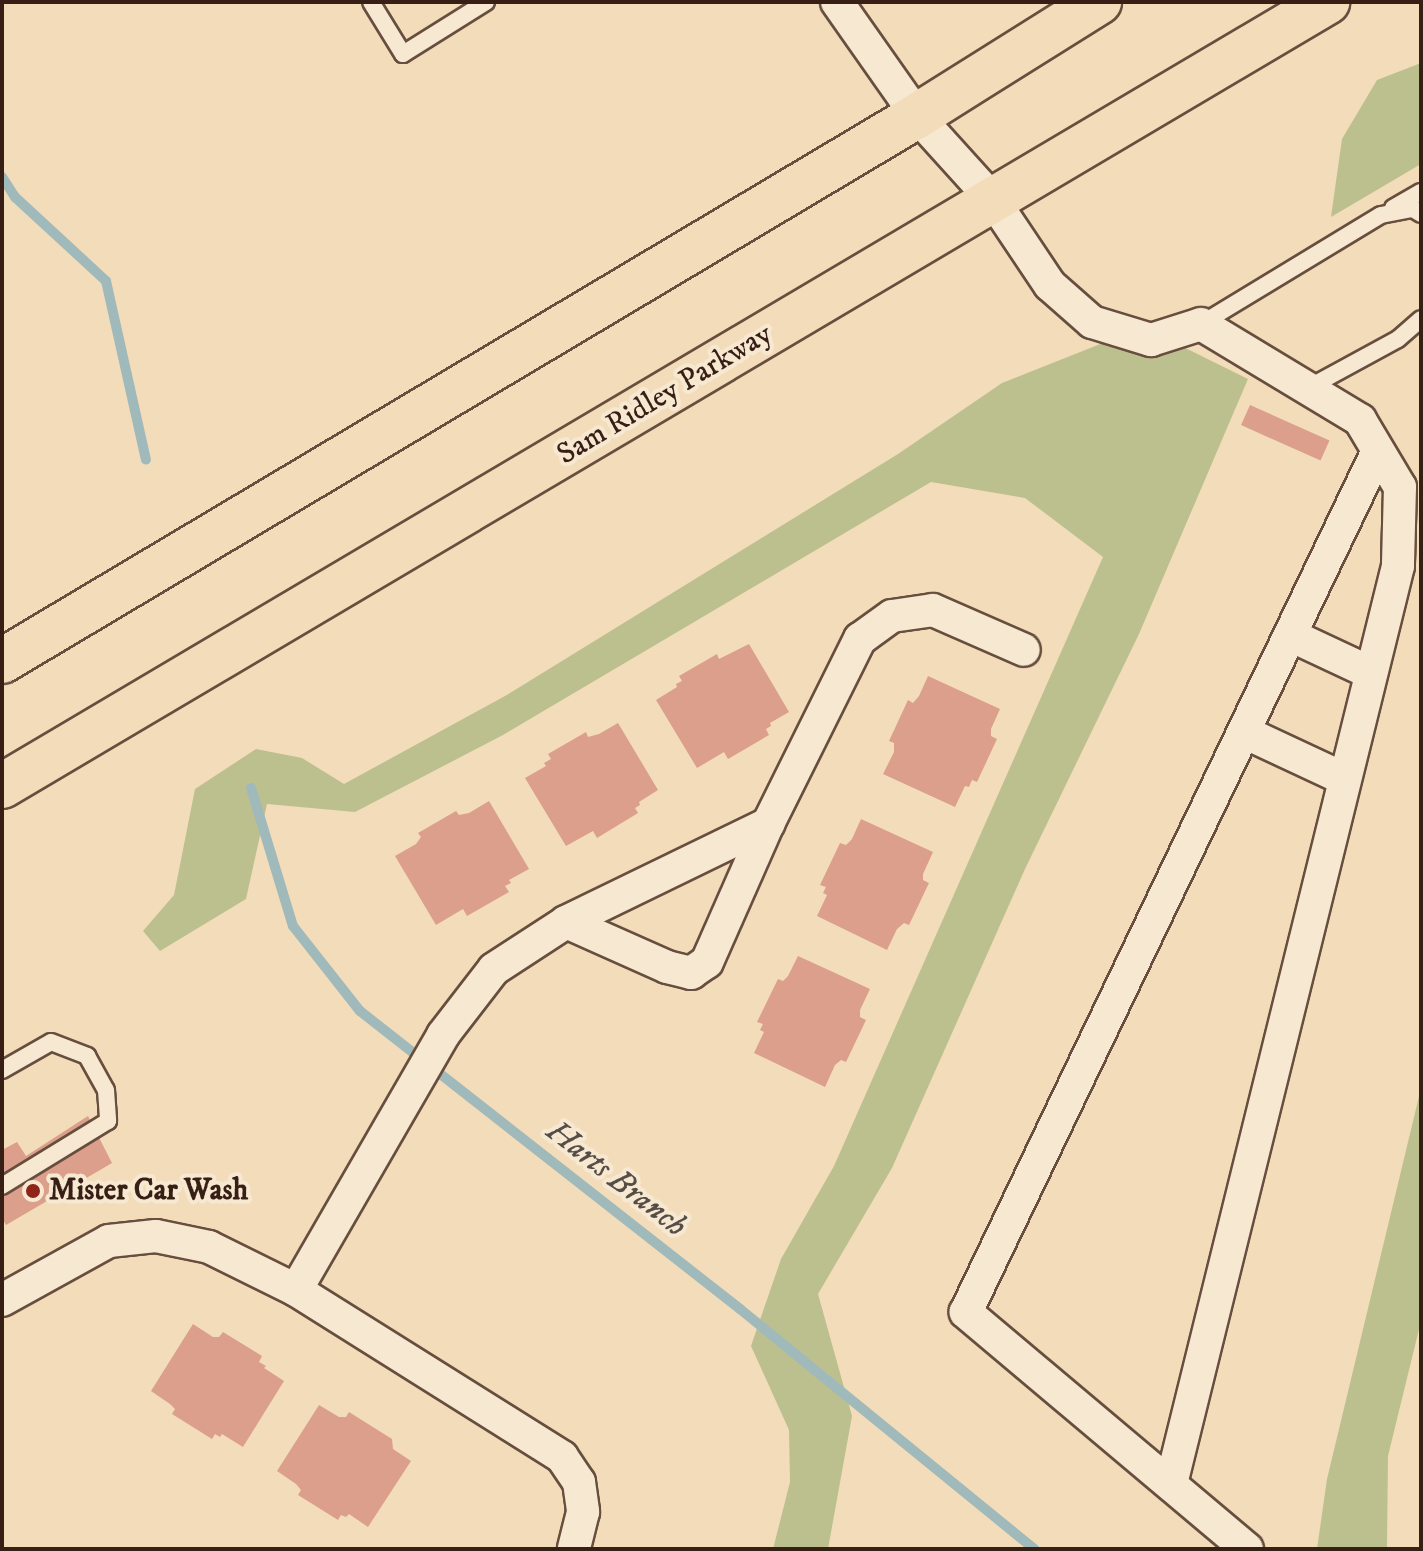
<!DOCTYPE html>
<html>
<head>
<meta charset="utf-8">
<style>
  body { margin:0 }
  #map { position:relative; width:1423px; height:1551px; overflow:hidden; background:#f3dcba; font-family:"IM FELL DW Pica",serif }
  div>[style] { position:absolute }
  .green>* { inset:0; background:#bcc08f }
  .stream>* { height:10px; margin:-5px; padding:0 5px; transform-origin:5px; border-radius:5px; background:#a0b9ba }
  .building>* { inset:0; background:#db9f8b; transform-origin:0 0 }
  .roads { filter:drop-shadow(2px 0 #674e3e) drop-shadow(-2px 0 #674e3e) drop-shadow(0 2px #674e3e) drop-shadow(0 -2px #674e3e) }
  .service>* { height:16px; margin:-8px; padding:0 8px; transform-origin:8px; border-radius:8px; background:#f7e8d2 }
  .minor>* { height:32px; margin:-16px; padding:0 16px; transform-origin:16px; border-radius:16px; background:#f7e8d2 }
  .primary>* { height:44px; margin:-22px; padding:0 22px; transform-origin:22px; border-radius:22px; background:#f3dcba }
  .dots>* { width:22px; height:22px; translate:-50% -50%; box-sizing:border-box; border:4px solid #f7e8d2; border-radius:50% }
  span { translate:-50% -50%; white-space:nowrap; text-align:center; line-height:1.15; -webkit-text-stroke:8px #f7e8d2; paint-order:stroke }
  .street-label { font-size:30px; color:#381f15 }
  .poi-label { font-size:30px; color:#381f15; font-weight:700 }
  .left { translate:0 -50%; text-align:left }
  .water-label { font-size:32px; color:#574d47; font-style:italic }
  .frame { position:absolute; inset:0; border:4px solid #381f15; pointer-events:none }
</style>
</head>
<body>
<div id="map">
  <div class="green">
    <div style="clip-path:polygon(1421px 63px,1421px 164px,1331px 217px,1342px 139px,1377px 80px)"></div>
    <div style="clip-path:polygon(1143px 327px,1248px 379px,1139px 634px,1025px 869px,892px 1168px,818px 1294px,852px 1416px,828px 1549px,773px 1549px,790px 1482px,789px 1430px,751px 1346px,781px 1259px,834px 1166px,1103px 557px,1025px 498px,931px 482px,503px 735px,355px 812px,267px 804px,246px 899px,160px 951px,143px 931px,174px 895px,195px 789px,256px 749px,302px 758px,344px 784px,505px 696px,898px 454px,1002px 383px)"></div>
    <div style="clip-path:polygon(1421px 1088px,1421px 1321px,1388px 1456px,1387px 1549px,1317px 1549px,1327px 1479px)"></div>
  </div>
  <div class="stream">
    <div style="left:2px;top:177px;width:24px;rotate:57deg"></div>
    <div style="left:15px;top:197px;width:124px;rotate:42.7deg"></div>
    <div style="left:106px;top:281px;width:183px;rotate:77.4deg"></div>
    <div style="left:251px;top:788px;width:144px;rotate:73.1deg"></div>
    <div style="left:293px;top:926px;width:108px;rotate:51.8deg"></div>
    <div style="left:360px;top:1011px;width:483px;rotate:38.1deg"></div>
    <div style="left:740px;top:1309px;width:380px;rotate:39.2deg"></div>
  </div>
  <div class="building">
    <div style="left:1250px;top:405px;width:87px;height:22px;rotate:24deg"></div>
    <div style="clip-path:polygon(749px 644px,789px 712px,770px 723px,771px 726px,766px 729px,769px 735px,728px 759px,724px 752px,697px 768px,656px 700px,677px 687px,676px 684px,682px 681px,679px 676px,717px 654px,719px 659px)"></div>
    <div style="clip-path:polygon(928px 676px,1000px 709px,991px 729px,991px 736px,997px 739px,977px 782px,972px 780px,969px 787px,965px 786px,955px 807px,883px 774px,894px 752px,894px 743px,889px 741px,908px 700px,913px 703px,919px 696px)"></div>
    <div style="clip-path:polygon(618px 723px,658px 790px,639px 802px,640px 805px,635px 808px,638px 813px,597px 838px,593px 831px,566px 846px,525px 778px,546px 766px,544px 763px,551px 759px,548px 754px,586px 732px,588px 737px,599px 734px)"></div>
    <div style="clip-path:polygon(489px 801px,529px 869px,509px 880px,511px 883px,505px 886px,509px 892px,467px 916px,463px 909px,436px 925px,395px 856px,416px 844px,421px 837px,418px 833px,456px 811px,459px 815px,469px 813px)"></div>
    <div style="clip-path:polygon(861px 819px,933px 852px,923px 874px,923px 880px,929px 883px,909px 925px,904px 923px,897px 929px,887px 950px,817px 916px,827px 895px,823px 893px,826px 887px,820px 885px,840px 843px,846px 845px,852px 839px)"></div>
    <div style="clip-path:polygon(798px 956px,870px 989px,860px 1010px,860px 1017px,866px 1020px,846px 1062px,841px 1060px,835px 1065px,825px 1087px,754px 1053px,764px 1032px,760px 1030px,763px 1024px,757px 1022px,778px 979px,783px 981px,788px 976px)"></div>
    <div style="clip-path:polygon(88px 1116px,112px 1163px,6px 1225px,2px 1218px,2px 1150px,17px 1142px,26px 1156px)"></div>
    <div style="clip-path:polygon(193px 1324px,213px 1337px,219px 1337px,223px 1332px,262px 1356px,259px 1362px,266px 1366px,264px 1368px,284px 1381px,243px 1447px,222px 1434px,220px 1437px,215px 1434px,212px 1439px,172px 1414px,175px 1409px,170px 1404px,151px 1391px)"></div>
    <div style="clip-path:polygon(319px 1405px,339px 1417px,346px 1417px,349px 1412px,392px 1439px,393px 1449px,411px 1461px,368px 1527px,349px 1514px,346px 1517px,341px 1515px,338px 1520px,298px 1495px,301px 1490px,296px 1484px,277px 1471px)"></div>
  </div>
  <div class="roads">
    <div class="service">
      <div style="left:371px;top:2px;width:61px;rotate:58.4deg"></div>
      <div style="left:403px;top:54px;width:98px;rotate:-32.1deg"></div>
      <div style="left:1393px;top:208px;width:32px;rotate:-30deg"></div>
      <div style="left:1201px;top:324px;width:210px;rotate:-31.2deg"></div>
      <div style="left:1381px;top:215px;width:33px;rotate:-11deg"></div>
      <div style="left:1413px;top:209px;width:9px;rotate:32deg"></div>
      <div style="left:1308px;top:388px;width:102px;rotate:-28.6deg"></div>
      <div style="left:1398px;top:339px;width:30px;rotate:-41deg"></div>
      <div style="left:2px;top:1070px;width:56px;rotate:-29.7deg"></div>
      <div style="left:51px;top:1042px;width:39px;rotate:21deg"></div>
      <div style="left:87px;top:1056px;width:39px;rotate:61deg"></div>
      <div style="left:106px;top:1090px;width:31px;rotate:86deg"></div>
      <div style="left:108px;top:1121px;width:124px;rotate:148.5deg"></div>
    </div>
    <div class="minor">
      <div style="left:837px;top:2px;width:139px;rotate:54.9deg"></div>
      <div style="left:917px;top:116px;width:113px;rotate:47.9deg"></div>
      <div style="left:993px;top:200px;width:102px;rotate:56.2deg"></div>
      <div style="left:1050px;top:285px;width:56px;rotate:41.4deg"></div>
      <div style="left:1092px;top:322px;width:62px;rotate:17deg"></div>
      <div style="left:1151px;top:340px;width:52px;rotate:-17.7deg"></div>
      <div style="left:1201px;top:324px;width:186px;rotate:31.1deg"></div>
      <div style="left:1360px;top:420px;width:78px;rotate:59.2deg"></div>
      <div style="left:1400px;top:487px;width:79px;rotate:91.5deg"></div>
      <div style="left:1398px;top:566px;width:946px;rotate:103.89deg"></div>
      <div style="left:1290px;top:635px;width:89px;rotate:25.1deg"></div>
      <div style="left:1244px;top:732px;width:111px;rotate:25deg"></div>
      <div style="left:566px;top:922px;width:111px;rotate:24deg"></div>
      <div style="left:667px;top:967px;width:25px;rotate:14deg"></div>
      <div style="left:691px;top:973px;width:19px;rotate:-35deg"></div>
      <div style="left:707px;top:962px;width:151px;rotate:-66.2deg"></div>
      <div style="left:296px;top:1290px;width:314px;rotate:32.1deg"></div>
      <div style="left:562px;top:1457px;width:30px;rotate:56deg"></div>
      <div style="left:579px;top:1482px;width:30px;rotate:82deg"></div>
      <div style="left:583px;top:1512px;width:38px;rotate:104deg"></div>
      <div style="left:2px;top:1300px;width:122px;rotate:-28.9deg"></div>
      <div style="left:109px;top:1241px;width:47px;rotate:-6.1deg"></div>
      <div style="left:156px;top:1236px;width:54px;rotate:11.7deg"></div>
      <div style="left:209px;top:1247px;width:97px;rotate:26.3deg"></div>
      <div style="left:296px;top:1290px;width:294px;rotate:-60deg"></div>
      <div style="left:443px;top:1035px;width:83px;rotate:-52.3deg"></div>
      <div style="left:494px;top:969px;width:86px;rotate:-33.1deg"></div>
      <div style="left:566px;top:922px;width:225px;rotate:-25.9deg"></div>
      <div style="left:768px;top:824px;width:207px;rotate:-63.6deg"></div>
      <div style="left:860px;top:639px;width:39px;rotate:-36deg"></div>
      <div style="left:892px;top:616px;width:41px;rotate:-8.3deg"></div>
      <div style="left:933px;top:610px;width:99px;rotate:23.7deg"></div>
      <div style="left:1247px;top:1549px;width:368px;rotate:-139.9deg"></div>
      <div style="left:966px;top:1312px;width:954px;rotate:-64.43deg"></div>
    </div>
    <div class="primary">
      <div style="left:2px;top:661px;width:1065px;rotate:-30.78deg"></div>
      <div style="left:917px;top:116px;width:215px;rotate:-32.1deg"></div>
      <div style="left:2px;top:786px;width:1540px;rotate:-30.61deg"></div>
    </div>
  </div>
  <div class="dots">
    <div style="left:33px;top:1191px;background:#8f2418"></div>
  </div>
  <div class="street-label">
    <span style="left:665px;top:395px;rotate:-31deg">Sam Ridley Parkway</span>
  </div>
  <div class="poi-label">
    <span class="left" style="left:49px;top:1191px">Mister Car Wash</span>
  </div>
  <div class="water-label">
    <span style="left:616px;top:1179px;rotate:38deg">Harts Branch</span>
  </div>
  <div class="frame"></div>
</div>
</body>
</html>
